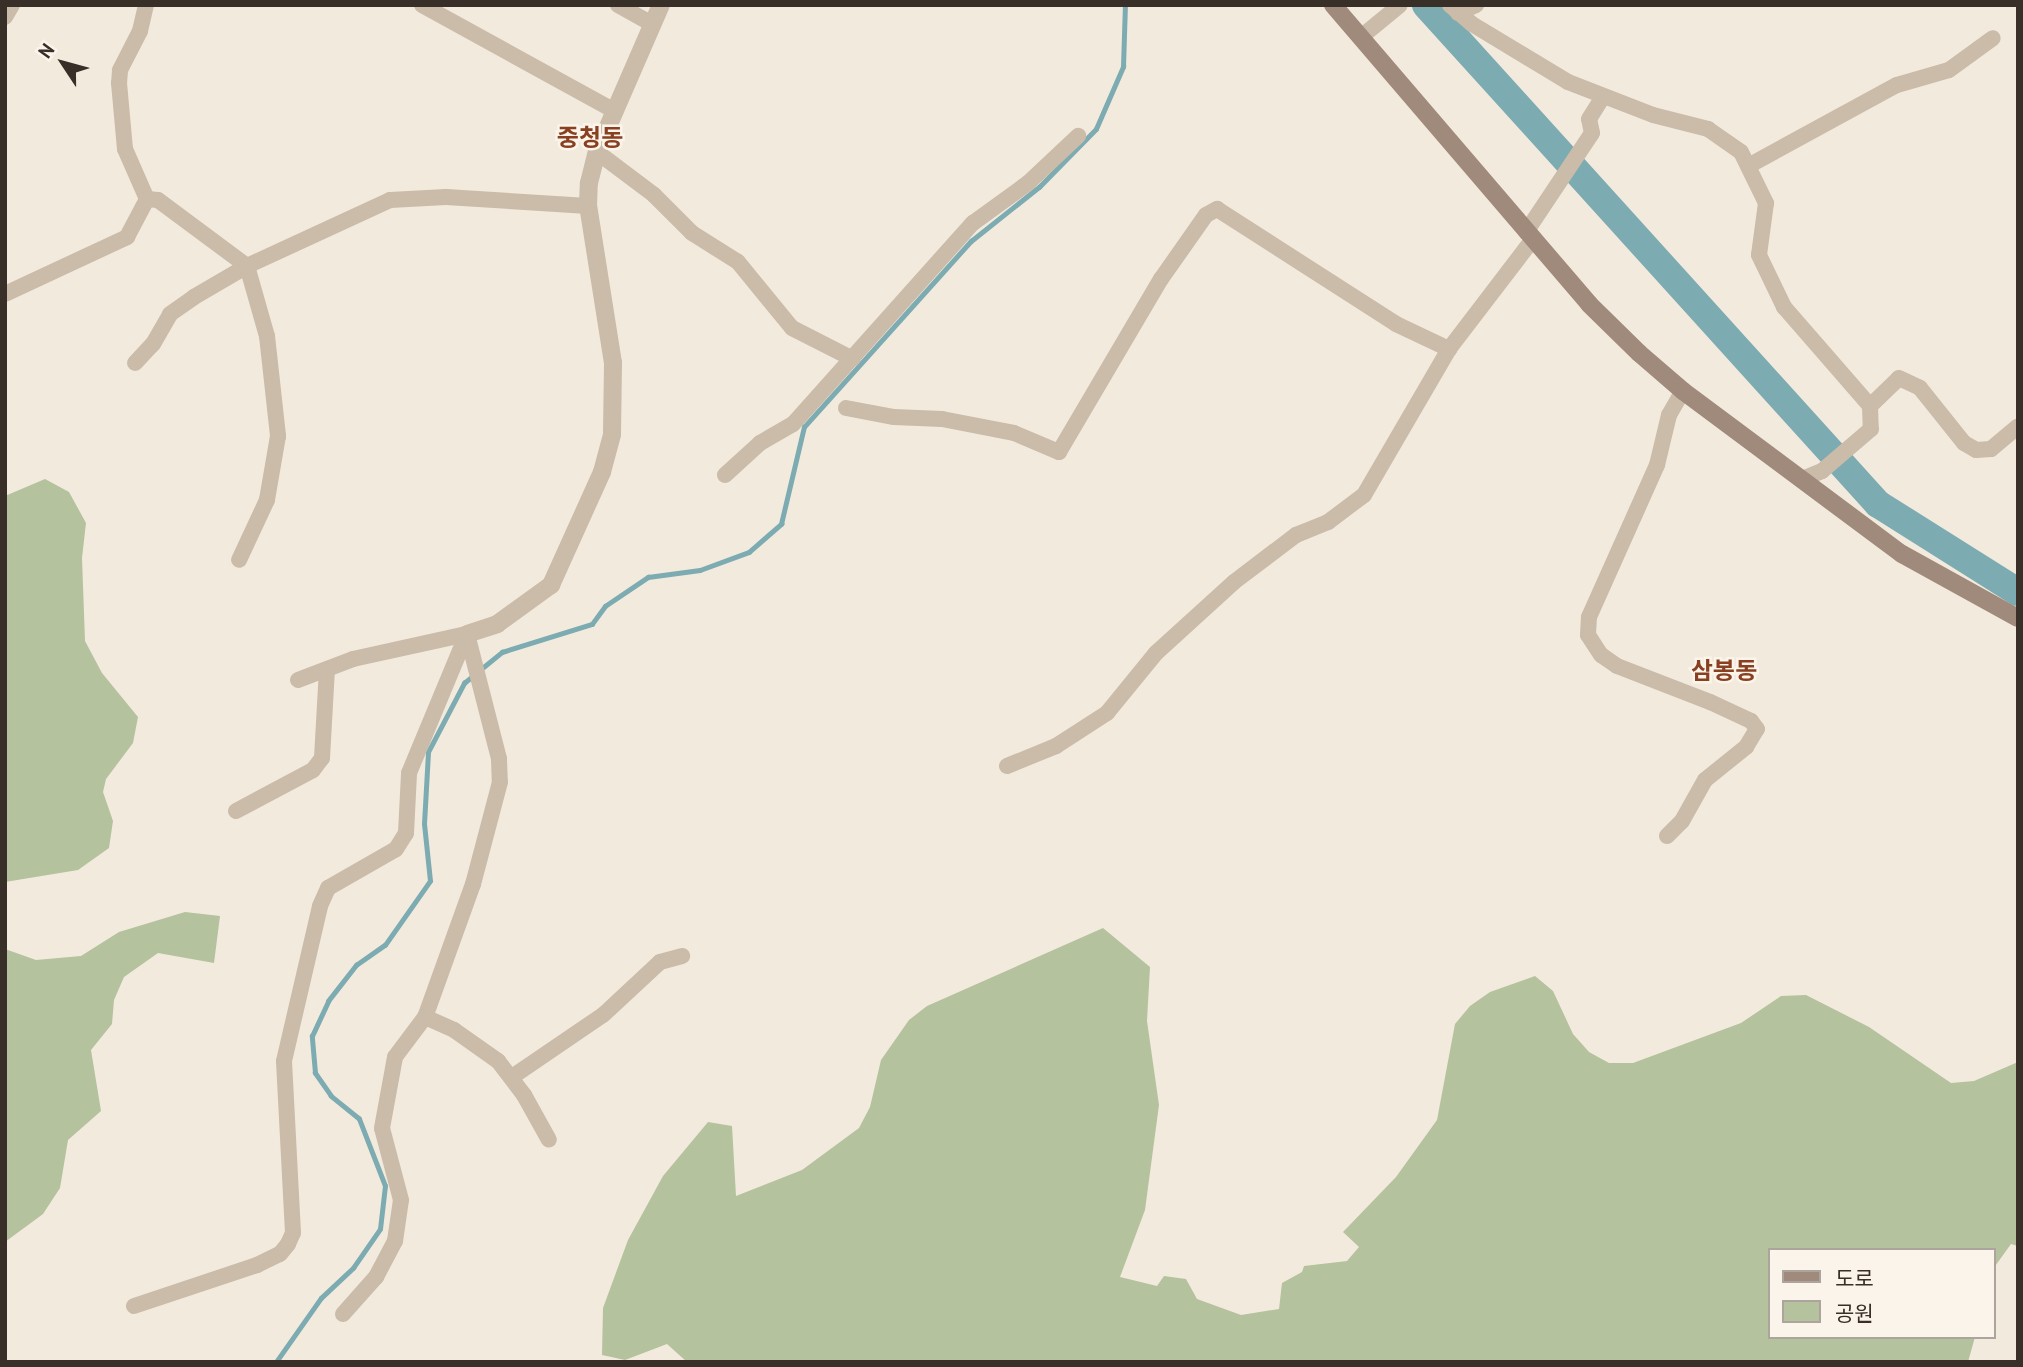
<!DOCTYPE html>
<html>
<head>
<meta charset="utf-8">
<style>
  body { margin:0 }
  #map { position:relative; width:2023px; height:1367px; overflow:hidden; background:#f3eade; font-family:"PT Sans","Noto Sans KR",sans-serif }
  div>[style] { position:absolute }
  .green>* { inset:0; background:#b4c29d }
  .stream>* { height:4.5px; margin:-2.25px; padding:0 2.25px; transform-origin:2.25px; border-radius:2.25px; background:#7cabb1 }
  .river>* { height:28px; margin:-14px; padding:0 14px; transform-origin:14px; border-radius:14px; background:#7cabb1 }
  .minor>* { height:16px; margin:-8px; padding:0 8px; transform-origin:8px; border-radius:8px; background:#cbbba9 }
  .tertiary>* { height:18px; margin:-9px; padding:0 9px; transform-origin:9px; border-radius:9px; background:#cbbba9 }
  .secondary>* { height:18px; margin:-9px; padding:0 9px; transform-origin:9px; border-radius:9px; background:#9f8a7b }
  span { translate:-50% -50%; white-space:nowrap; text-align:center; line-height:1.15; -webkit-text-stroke:5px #faf4eb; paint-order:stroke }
  .quarter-label { font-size:24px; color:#894021; font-weight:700 }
  .frame { position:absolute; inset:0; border:7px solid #392f29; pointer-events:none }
  .legend { position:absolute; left:1768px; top:1248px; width:228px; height:91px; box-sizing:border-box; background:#faf4eb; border:2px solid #ada59d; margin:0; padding:9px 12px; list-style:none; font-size:21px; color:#392f29 }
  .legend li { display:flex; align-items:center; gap:14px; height:35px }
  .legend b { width:35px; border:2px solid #ada59d }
  .north { position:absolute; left:28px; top:28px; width:70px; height:70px; -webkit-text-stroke:5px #faf4eb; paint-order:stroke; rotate:306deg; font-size:19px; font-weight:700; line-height:28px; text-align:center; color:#392f29 }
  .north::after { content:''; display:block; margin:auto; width:24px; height:32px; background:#392f29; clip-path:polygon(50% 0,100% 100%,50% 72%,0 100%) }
</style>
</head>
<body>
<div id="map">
  <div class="green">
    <div style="clip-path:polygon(45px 479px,69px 492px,86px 523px,82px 558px,85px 641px,102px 673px,138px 717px,133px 743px,106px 779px,103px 792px,113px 821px,109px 848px,78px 870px,5px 882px,5px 496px)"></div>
    <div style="clip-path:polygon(185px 912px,220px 916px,214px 963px,158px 953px,124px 977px,114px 1000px,112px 1024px,91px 1050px,101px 1111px,68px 1140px,60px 1188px,43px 1214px,5px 1242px,5px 949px,36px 960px,81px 956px,119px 932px)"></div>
    <div style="clip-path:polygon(1103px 928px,1150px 967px,1147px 1021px,1159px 1105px,1145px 1210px,1120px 1277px,1157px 1286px,1164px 1276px,1186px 1279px,1197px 1299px,1241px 1315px,1279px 1309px,1282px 1283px,1302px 1272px,1304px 1266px,1347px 1261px,1359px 1247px,1343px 1232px,1396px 1177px,1437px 1120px,1455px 1024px,1470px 1006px,1490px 992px,1535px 976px,1553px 991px,1573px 1034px,1589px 1052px,1609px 1063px,1633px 1063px,1741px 1023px,1781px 996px,1806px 995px,1869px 1027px,1951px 1083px,1974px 1081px,2018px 1062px,2018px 1246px,2011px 1244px,1993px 1269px,1993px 1250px,1769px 1250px,1769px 1337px,1975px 1337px,1968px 1362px,687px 1362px,667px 1344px,625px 1360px,602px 1355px,603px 1308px,628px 1240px,663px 1176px,708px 1122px,732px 1126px,736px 1196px,802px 1170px,859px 1128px,870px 1107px,881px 1060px,909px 1020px,927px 1006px)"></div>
  </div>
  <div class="stream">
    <div style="left:481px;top:669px;width:27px;rotate:-39deg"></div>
    <div style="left:502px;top:652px;width:94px;rotate:-17.3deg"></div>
    <div style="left:592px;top:624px;width:22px;rotate:-54deg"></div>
    <div style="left:605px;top:606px;width:52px;rotate:-34deg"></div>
    <div style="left:648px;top:577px;width:52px;rotate:-7.7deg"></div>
    <div style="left:700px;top:570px;width:52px;rotate:-20.2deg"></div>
    <div style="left:749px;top:552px;width:43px;rotate:-41.2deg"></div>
    <div style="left:781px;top:524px;width:100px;rotate:-76.7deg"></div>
    <div style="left:804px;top:427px;width:250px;rotate:-48.1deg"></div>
    <div style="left:971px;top:241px;width:87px;rotate:-38.5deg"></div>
    <div style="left:1039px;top:187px;width:81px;rotate:-45.5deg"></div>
    <div style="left:1096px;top:129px;width:68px;rotate:-66.5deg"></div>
    <div style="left:1123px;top:67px;width:62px;rotate:-88.2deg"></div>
    <div style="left:276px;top:1362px;width:78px;rotate:-54.9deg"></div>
    <div style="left:321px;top:1298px;width:44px;rotate:-43.2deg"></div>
    <div style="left:353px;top:1268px;width:47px;rotate:-55.3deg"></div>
    <div style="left:380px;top:1229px;width:43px;rotate:-83.4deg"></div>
    <div style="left:385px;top:1186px;width:72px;rotate:-111.2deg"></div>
    <div style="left:359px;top:1119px;width:36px;rotate:-141deg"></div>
    <div style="left:331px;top:1096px;width:28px;rotate:-125deg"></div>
    <div style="left:315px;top:1073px;width:37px;rotate:-95deg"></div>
    <div style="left:312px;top:1036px;width:38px;rotate:-65deg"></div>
    <div style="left:328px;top:1001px;width:46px;rotate:-52.1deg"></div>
    <div style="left:356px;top:965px;width:35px;rotate:-35deg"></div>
    <div style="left:385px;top:945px;width:78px;rotate:-54.9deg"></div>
    <div style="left:430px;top:881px;width:57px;rotate:-96deg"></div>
    <div style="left:424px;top:824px;width:72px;rotate:-86.8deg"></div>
    <div style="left:428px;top:752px;width:78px;rotate:-62.4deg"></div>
    <div style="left:464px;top:683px;width:13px;rotate:-39deg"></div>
  </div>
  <div class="river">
    <div style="left:1426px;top:5px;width:673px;rotate:47.83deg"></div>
    <div style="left:1878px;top:504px;width:165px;rotate:32.2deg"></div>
  </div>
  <div class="minor">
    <div style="left:146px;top:5px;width:27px;rotate:103deg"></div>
    <div style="left:140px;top:31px;width:44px;rotate:117.1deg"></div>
    <div style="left:120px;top:70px;width:13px;rotate:94deg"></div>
    <div style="left:119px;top:83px;width:66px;rotate:84.8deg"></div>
    <div style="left:125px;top:149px;width:55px;rotate:66.3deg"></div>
    <div style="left:422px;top:5px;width:220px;rotate:28.8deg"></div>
    <div style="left:618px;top:5px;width:39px;rotate:29deg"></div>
    <div style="left:1450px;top:5px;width:29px;rotate:41deg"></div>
    <div style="left:1472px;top:24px;width:112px;rotate:31.1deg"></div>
    <div style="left:1568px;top:82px;width:91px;rotate:21.2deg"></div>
    <div style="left:1653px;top:115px;width:57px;rotate:14.3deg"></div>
    <div style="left:1708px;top:129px;width:40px;rotate:34.9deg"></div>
    <div style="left:1741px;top:152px;width:57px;rotate:63.9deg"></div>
    <div style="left:1766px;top:203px;width:52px;rotate:97.7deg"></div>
    <div style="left:1759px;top:255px;width:58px;rotate:64.3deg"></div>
    <div style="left:1784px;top:307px;width:131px;rotate:49deg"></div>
    <div style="left:1870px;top:406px;width:23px;rotate:88deg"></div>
    <div style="left:1871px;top:429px;width:65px;rotate:139.4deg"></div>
    <div style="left:1822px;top:471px;width:18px;rotate:158deg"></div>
    <div style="left:1458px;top:13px;width:20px;rotate:-24deg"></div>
    <div style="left:5px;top:17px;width:14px;rotate:-60deg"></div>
    <div style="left:1361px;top:37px;width:50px;rotate:-39.4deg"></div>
    <div style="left:597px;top:152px;width:71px;rotate:37deg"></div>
    <div style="left:654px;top:195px;width:54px;rotate:45deg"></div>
    <div style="left:692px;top:233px;width:54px;rotate:32.2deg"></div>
    <div style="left:738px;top:262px;width:85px;rotate:50.7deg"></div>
    <div style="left:792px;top:328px;width:68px;rotate:26.9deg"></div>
    <div style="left:1750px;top:165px;width:167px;rotate:-28.6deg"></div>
    <div style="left:1897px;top:85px;width:54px;rotate:-16.1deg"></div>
    <div style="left:1949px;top:70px;width:54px;rotate:-36deg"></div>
    <div style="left:1526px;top:232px;width:119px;rotate:-56.3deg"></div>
    <div style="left:1592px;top:133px;width:14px;rotate:-102deg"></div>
    <div style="left:1589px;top:119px;width:26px;rotate:-58deg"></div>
    <div style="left:5px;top:294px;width:135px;rotate:-25deg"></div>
    <div style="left:127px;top:237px;width:43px;rotate:-62.2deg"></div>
    <div style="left:147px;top:199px;width:11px;rotate:5deg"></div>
    <div style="left:158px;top:200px;width:111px;rotate:36.6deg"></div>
    <div style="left:247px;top:266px;width:73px;rotate:74.1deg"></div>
    <div style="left:267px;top:336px;width:101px;rotate:83.7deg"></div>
    <div style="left:278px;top:436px;width:65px;rotate:99.8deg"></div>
    <div style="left:267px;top:500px;width:66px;rotate:115deg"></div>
    <div style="left:135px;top:363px;width:26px;rotate:-47deg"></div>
    <div style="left:153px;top:344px;width:34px;rotate:-60deg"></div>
    <div style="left:170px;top:314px;width:29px;rotate:-35deg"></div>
    <div style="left:194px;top:297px;width:61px;rotate:-30.3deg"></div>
    <div style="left:247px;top:266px;width:157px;rotate:-24.8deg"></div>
    <div style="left:390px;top:200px;width:56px;rotate:-3.1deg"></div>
    <div style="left:446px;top:197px;width:142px;rotate:3.6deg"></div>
    <div style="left:1870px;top:406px;width:40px;rotate:-44deg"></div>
    <div style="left:1899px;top:378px;width:23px;rotate:25deg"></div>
    <div style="left:1920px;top:388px;width:70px;rotate:51.3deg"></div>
    <div style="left:1964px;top:443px;width:14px;rotate:30deg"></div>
    <div style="left:1976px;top:450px;width:15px;rotate:-4deg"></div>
    <div style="left:1991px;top:449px;width:35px;rotate:-40deg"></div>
    <div style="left:846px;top:408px;width:49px;rotate:10.6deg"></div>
    <div style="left:894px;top:417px;width:48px;rotate:2.4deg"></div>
    <div style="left:942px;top:419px;width:73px;rotate:11deg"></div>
    <div style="left:1014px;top:433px;width:49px;rotate:22.9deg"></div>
    <div style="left:1059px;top:452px;width:201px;rotate:-59.5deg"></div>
    <div style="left:1161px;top:279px;width:78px;rotate:-54.9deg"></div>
    <div style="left:1206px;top:215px;width:13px;rotate:-29deg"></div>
    <div style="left:1217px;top:209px;width:213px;rotate:32.7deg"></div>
    <div style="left:1396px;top:324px;width:59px;rotate:25.3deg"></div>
    <div style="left:725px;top:475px;width:47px;rotate:-42.4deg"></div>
    <div style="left:760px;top:443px;width:38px;rotate:-30deg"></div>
    <div style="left:793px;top:424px;width:270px;rotate:-48.2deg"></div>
    <div style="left:973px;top:223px;width:68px;rotate:-36deg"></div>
    <div style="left:1028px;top:183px;width:69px;rotate:-43.2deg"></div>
    <div style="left:467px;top:634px;width:129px;rotate:75.6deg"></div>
    <div style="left:499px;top:759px;width:23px;rotate:88deg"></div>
    <div style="left:500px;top:782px;width:106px;rotate:104.8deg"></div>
    <div style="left:473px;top:884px;width:141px;rotate:109.8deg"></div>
    <div style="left:425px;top:1017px;width:32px;rotate:24deg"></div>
    <div style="left:454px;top:1030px;width:54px;rotate:35.2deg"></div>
    <div style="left:498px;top:1061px;width:43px;rotate:52.6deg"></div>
    <div style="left:524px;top:1095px;width:51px;rotate:60.9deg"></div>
    <div style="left:298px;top:680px;width:59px;rotate:-20.9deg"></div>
    <div style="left:353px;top:659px;width:117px;rotate:-12.4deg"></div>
    <div style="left:1007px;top:766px;width:53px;rotate:-22.2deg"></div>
    <div style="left:1056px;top:746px;width:61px;rotate:-32.9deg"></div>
    <div style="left:1107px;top:713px;width:77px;rotate:-50.8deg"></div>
    <div style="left:1156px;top:653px;width:105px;rotate:-42.3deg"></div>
    <div style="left:1234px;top:582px;width:78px;rotate:-37.2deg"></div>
    <div style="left:1296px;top:535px;width:35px;rotate:-22deg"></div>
    <div style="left:1328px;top:522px;width:45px;rotate:-36.9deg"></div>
    <div style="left:1364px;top:495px;width:169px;rotate:-59.8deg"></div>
    <div style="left:1449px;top:349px;width:138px;rotate:-52.6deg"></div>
    <div style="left:236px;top:811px;width:87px;rotate:-28deg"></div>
    <div style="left:313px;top:770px;width:15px;rotate:-53deg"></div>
    <div style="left:322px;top:758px;width:89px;rotate:-86.8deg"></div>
    <div style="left:1667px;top:836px;width:21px;rotate:-45deg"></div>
    <div style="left:1682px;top:821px;width:47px;rotate:-60.7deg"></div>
    <div style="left:1705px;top:780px;width:53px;rotate:-38.8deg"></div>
    <div style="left:1746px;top:747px;width:21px;rotate:-59deg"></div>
    <div style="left:1757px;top:729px;width:10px;rotate:-127deg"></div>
    <div style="left:1751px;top:721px;width:45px;rotate:-155.1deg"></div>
    <div style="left:1710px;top:702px;width:100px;rotate:-158.8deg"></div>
    <div style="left:1617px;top:666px;width:19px;rotate:-145deg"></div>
    <div style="left:1601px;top:655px;width:24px;rotate:-123deg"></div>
    <div style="left:1588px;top:635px;width:18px;rotate:-87deg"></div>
    <div style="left:1589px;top:617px;width:167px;rotate:-65.9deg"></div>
    <div style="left:1657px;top:465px;width:51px;rotate:-76.5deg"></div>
    <div style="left:1669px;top:415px;width:28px;rotate:-60deg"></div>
    <div style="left:512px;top:1077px;width:110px;rotate:-34.3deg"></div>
    <div style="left:603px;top:1015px;width:78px;rotate:-42.9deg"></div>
    <div style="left:660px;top:962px;width:23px;rotate:-15deg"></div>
    <div style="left:134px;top:1306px;width:130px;rotate:-18.4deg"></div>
    <div style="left:257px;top:1265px;width:25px;rotate:-26deg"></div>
    <div style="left:280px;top:1254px;width:13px;rotate:-51deg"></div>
    <div style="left:288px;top:1244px;width:12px;rotate:-66deg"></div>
    <div style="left:293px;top:1233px;width:172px;rotate:-93deg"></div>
    <div style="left:284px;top:1061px;width:159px;rotate:-76.9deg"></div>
    <div style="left:320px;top:906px;width:20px;rotate:-66deg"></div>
    <div style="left:328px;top:888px;width:78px;rotate:-29.8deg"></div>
    <div style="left:396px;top:849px;width:19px;rotate:-58deg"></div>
    <div style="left:406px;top:833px;width:60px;rotate:-87.1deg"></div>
    <div style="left:409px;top:773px;width:151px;rotate:-67.4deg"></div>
    <div style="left:343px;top:1314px;width:50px;rotate:-48.3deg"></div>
    <div style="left:376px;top:1277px;width:41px;rotate:-62.2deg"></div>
    <div style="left:395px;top:1241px;width:41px;rotate:-81.7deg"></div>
    <div style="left:401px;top:1200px;width:74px;rotate:-104.8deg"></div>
    <div style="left:382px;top:1128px;width:72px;rotate:-79.6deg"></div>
    <div style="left:395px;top:1057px;width:50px;rotate:-53.1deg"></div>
  </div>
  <div class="tertiary">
    <div style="left:467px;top:634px;width:32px;rotate:-18deg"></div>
    <div style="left:497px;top:624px;width:67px;rotate:-35.8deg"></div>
    <div style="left:551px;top:585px;width:124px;rotate:-65.7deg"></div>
    <div style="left:602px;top:472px;width:39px;rotate:-75deg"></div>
    <div style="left:612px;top:434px;width:71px;rotate:-89.2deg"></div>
    <div style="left:613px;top:363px;width:159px;rotate:-99deg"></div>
    <div style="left:588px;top:206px;width:23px;rotate:-88deg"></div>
    <div style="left:589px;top:183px;width:32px;rotate:-76deg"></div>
    <div style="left:597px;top:152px;width:160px;rotate:-66.5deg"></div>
  </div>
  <div class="secondary">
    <div style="left:1333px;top:5px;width:394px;rotate:49.4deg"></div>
    <div style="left:1589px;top:304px;width:70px;rotate:44.4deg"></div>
    <div style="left:1639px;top:353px;width:58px;rotate:40.8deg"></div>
    <div style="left:1683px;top:391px;width:273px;rotate:36.7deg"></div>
    <div style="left:1902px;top:554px;width:132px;rotate:28.9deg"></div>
  </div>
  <div class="quarter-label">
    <span style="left:590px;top:138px">중청동</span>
    <span style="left:1724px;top:671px">삼봉동</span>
  </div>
  <div class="frame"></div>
  <ul class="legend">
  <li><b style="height:9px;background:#9f8a7b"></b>도로</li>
  <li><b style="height:19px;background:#b4c29d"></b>공원</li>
  </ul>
  <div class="north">N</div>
</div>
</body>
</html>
